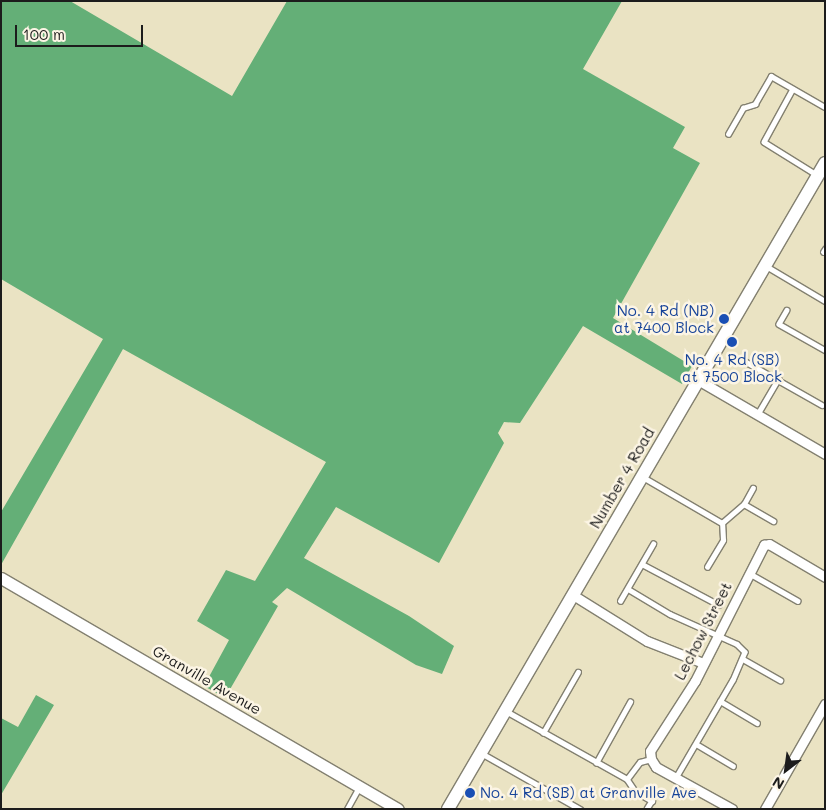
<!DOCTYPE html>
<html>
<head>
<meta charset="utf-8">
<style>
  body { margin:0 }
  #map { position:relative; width:826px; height:810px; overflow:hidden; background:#eae3c3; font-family:Mali,sans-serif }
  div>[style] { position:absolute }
  .forest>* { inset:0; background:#64af77 }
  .roads { filter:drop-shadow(1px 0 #838070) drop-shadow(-1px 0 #838070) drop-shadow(0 1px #838070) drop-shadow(0 -1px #838070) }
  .service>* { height:4.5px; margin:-2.25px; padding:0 2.25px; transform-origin:2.25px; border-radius:2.25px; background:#fff }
  .minor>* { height:9px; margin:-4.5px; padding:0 4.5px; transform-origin:4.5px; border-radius:4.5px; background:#fff }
  .tertiary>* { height:11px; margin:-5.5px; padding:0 5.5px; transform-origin:5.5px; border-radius:5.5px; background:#fff }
  .secondary>* { height:12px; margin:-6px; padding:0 6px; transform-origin:6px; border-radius:6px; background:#fff }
  .dots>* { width:14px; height:14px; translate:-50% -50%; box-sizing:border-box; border:2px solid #fcf5e5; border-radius:50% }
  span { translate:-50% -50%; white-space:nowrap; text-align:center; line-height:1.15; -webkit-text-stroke:5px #fcf5e5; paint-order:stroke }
  .transit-label { font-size:15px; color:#164399 }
  .right { translate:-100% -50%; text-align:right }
  .left { translate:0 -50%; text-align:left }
  .street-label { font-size:15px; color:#1c1c1c }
  .frame { position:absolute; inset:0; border:2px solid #1c1c1c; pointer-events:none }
  .north { position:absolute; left:761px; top:745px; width:50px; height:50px; -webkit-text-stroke:4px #fcf5e5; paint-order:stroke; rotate:210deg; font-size:14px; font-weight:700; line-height:20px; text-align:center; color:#1c1c1c }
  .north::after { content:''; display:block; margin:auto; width:18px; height:22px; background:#1c1c1c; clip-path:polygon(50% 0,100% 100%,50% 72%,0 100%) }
  .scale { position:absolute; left:15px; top:25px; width:128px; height:22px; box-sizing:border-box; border:2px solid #1c1c1c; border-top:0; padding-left:6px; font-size:15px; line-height:18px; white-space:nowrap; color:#1c1c1c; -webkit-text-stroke:4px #fcf5e5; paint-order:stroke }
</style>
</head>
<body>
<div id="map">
  <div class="forest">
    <div style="clip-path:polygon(1px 1px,70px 1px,232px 96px,287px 1px,622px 1px,583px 69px,685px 127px,673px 148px,700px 163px,613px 318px,692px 366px,682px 384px,583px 326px,520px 423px,504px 422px,498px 433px,504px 443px,439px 563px,336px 507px,304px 558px,409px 616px,454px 646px,442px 674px,416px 665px,287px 588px,272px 602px,278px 606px,225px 698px,204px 686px,229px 640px,197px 621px,226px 570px,255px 581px,326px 462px,123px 349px,1px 565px,1px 512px,103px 339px,1px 279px)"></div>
    <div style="clip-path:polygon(36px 695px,54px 705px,1px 795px,1px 718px,18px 727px)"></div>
  </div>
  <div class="roads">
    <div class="service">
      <div style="left:793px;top:89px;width:60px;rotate:118.7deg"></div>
      <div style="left:764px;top:142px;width:62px;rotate:31.9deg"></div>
      <div style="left:728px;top:134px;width:30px;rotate:-60deg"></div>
      <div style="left:743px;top:108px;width:13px;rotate:-18deg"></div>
      <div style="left:755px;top:104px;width:32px;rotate:-60deg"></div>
      <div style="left:771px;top:76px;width:62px;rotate:29.9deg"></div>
      <div style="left:823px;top:252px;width:4px;rotate:-56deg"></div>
      <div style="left:766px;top:266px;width:69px;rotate:30.7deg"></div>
      <div style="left:787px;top:310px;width:16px;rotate:120deg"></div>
      <div style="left:779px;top:324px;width:53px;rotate:29.5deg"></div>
      <div style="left:741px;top:359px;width:93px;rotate:29.6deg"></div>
      <div style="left:757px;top:415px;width:42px;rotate:-59.7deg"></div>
      <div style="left:643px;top:477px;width:91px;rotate:30.2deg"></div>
      <div style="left:744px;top:504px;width:34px;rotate:30deg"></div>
      <div style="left:642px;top:564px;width:87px;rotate:28deg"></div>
      <div style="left:707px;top:567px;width:31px;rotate:-59deg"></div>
      <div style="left:723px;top:540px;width:17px;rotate:-93deg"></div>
      <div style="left:722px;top:523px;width:29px;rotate:-41deg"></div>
      <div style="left:744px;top:504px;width:18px;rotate:-61deg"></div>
      <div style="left:749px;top:573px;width:56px;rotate:29.7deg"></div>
      <div style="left:628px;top:589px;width:49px;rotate:30.8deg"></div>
      <div style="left:670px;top:614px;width:73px;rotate:24.1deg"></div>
      <div style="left:737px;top:644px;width:11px;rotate:45deg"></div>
      <div style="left:745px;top:652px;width:30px;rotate:113deg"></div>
      <div style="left:733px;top:680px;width:113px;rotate:120.2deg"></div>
      <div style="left:620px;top:601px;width:66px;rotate:-59.9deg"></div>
      <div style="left:743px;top:659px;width:43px;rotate:29.6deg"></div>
      <div style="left:720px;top:701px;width:43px;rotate:30.7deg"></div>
      <div style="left:506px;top:711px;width:139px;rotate:29.3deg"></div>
      <div style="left:627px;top:779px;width:21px;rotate:-53deg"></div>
      <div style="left:640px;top:762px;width:11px;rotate:-15deg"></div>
      <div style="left:543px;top:733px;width:70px;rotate:-60.2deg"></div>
      <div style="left:696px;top:744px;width:43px;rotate:30.7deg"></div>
      <div style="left:483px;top:754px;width:112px;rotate:29.6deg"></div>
      <div style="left:596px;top:763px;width:70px;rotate:-60.9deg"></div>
      <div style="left:627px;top:779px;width:14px;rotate:56deg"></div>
      <div style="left:635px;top:791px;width:20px;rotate:30deg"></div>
      <div style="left:652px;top:801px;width:9px;rotate:122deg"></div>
      <div style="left:347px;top:809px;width:25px;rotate:-61deg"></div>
    </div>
    <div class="minor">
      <div style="left:698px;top:380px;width:147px;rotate:30.2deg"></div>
      <div style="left:573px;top:595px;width:87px;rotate:31.9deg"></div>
      <div style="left:647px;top:641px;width:60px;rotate:21.4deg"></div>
      <div style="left:732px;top:809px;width:87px;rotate:-151.1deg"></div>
      <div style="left:656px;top:767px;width:9px;rotate:-122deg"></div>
      <div style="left:651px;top:759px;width:8px;rotate:-97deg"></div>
      <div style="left:650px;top:751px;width:83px;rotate:-57.3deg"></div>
      <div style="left:695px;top:681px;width:153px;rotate:-63.1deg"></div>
      <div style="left:764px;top:545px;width:5px;rotate:-11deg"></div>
      <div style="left:769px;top:544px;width:65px;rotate:30.5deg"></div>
      <div style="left:765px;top:809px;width:121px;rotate:-60.3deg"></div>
    </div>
    <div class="tertiary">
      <div style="left:1px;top:578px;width:459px;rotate:30.2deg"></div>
    </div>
    <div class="secondary">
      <div style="left:448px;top:809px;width:748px;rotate:-59.73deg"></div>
    </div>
  </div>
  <div class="dots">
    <div style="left:724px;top:319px;background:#1a4fb4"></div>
    <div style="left:732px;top:342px;background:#1a4fb4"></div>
    <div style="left:470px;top:793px;background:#1a4fb4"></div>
  </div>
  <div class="transit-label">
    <span class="right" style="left:714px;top:319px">No. 4 Rd (NB)<br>at 7400 Block</span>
    <span style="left:732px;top:368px">No. 4 Rd (SB)<br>at 7500 Block</span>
    <span class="left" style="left:480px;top:793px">No. 4 Rd (SB) at Granville Ave</span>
  </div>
  <div class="street-label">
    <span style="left:622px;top:478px;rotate:-60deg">Number 4 Road</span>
    <span style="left:703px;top:631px;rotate:-63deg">Lechow Street</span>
    <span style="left:207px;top:680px;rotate:30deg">Granville Avenue</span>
  </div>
  <div class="frame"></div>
  <div class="north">N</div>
  <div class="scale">100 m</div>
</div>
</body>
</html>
